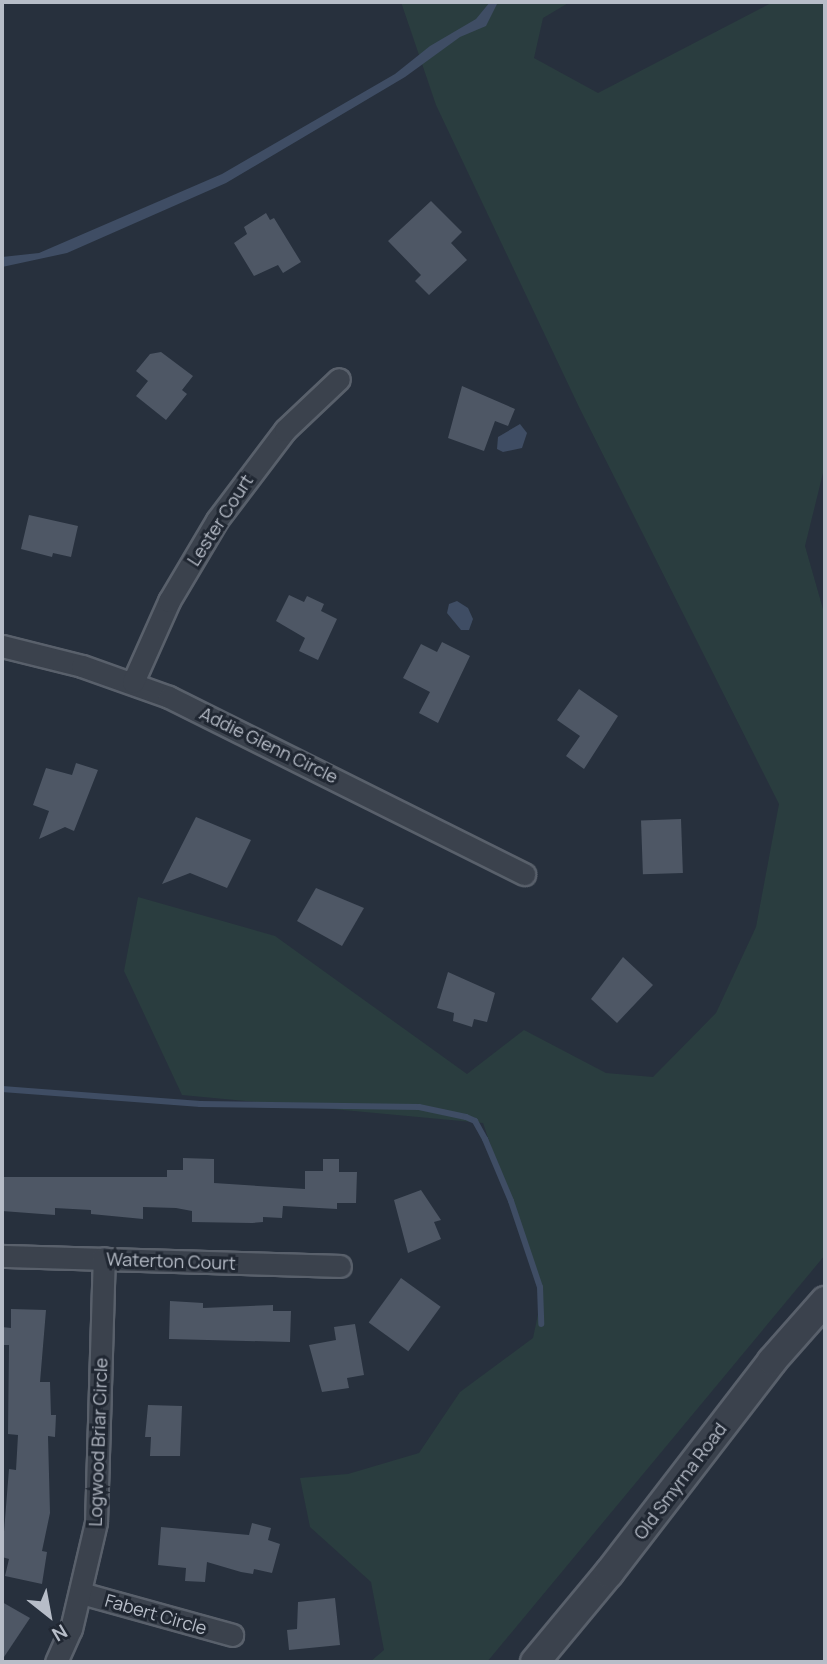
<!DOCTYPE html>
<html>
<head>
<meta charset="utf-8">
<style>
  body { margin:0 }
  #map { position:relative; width:827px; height:1664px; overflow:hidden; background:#27303d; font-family:Manrope,sans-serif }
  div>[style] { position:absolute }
  .green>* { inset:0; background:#2a3d3f }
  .water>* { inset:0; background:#3f4d64 }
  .stream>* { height:6px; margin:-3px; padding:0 3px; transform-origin:3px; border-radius:3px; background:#3f4d64 }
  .building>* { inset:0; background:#4e5765; transform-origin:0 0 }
  .roads { filter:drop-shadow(2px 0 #59606b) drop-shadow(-2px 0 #59606b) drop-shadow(0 2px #59606b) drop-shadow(0 -2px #59606b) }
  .minor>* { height:21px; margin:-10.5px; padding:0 10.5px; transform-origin:10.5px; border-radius:10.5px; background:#3b424d }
  .tertiary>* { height:28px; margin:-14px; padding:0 14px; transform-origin:14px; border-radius:14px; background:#3b424d }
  span { translate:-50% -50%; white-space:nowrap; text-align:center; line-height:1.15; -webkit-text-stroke:6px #202732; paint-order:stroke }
  .street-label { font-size:18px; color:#b7bdc8 }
  .frame { position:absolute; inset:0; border:4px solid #b7bdc8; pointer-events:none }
  .north { position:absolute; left:14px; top:1580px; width:70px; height:70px; -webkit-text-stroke:5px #202732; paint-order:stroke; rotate:149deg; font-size:19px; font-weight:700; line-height:28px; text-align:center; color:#b7bdc8 }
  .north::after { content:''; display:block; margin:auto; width:24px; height:32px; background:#b7bdc8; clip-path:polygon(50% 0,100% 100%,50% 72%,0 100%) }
</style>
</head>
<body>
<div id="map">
  <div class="green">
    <div style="clip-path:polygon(401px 2px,570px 2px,543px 18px,534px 58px,598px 93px,773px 2px,825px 2px,825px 465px,805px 546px,825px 616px,825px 1255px,487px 1662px,370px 1662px,384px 1650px,371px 1582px,310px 1527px,300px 1478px,348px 1474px,419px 1453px,460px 1392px,533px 1338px,542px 1295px,483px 1123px,182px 1095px,124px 971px,138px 897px,275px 936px,467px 1074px,524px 1030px,606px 1073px,653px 1077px,716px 1013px,756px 927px,779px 804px,579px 407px,436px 105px)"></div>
  </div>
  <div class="water">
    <div style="clip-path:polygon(490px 2px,498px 2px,486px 26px,460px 37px,405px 77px,226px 183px,67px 253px,2px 267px,2px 257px,39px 253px,222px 174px,395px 74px,430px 46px,476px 19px)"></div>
    <div style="clip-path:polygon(520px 424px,527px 433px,522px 448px,503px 452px,497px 449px,498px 437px)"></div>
    <div style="clip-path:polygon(457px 601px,468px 608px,473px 619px,469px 630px,461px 630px,447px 613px,449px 604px)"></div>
  </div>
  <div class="stream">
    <div style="left:2px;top:1089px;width:199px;rotate:4.3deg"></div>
    <div style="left:200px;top:1104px;width:219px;rotate:0.8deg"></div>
    <div style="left:419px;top:1107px;width:48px;rotate:12deg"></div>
    <div style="left:466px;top:1117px;width:10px;rotate:24deg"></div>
    <div style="left:475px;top:1121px;width:21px;rotate:61deg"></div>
    <div style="left:485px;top:1139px;width:67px;rotate:67.2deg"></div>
    <div style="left:511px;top:1201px;width:91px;rotate:71.4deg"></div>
    <div style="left:540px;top:1287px;width:37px;rotate:88deg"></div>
  </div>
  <div class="building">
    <div style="clip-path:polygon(431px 201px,462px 232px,451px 243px,467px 260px,429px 295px,415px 281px,421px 275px,388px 241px)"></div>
    <div style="clip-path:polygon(266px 213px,270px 220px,274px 218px,301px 262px,283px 273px,278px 265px,254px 276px,234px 243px,247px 234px,244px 227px)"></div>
    <div style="clip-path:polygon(161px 352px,193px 376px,182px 390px,187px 394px,166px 420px,136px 396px,148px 381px,136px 371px,150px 354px)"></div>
    <div style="clip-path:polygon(462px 386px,515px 409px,508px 426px,495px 421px,484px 451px,448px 438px)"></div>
    <div style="clip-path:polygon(29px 515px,78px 526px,71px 557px,53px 553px,52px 557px,21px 549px)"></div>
    <div style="clip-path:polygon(289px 595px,304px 602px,307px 596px,324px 604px,321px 611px,337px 619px,318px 660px,299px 651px,305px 638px,276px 621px)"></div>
    <div style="clip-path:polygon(442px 642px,470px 656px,438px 723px,419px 713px,430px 692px,403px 678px,421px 644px,437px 652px)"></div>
    <div style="clip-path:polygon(579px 689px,618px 716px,584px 769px,566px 756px,580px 736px,557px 720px)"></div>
    <div style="clip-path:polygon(76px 763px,98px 770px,74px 831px,65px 827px,39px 839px,49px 811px,33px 805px,46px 768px,72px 775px)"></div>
    <div style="clip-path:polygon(196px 817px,251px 840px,227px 888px,190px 873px,162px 884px)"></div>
    <div style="left:681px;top:819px;width:54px;height:40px;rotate:88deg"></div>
    <div style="clip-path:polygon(316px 888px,364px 908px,342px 946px,297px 921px)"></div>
    <div style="clip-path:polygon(623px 957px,653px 985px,617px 1023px,591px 999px)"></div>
    <div style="clip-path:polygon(448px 972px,495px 993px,487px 1022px,474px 1019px,472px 1027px,453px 1021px,454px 1013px,437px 1008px)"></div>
    <div style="clip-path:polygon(183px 1158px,214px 1159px,214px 1183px,305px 1189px,305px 1171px,323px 1171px,323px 1159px,339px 1159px,339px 1172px,357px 1172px,356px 1203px,337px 1203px,337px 1209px,283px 1206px,282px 1218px,263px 1217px,263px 1222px,252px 1223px,192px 1222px,192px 1211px,176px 1208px,143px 1207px,143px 1219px,91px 1214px,91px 1210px,55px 1208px,55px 1215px,2px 1211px,2px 1177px,167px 1177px,167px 1170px,183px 1170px)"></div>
    <div style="clip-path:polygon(421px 1190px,441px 1220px,434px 1222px,441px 1239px,408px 1253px,394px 1200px)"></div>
    <div style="left:401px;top:1278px;width:49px;height:55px;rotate:36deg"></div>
    <div style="clip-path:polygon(170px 1301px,203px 1303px,203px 1308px,273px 1305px,273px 1311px,291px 1311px,290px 1342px,169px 1339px)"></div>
    <div style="clip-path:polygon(11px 1309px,46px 1310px,40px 1382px,50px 1382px,51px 1415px,56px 1415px,55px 1437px,48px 1436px,50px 1513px,42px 1551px,47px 1552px,42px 1584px,5px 1576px,9px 1559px,2px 1557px,9px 1469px,16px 1470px,18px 1435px,8px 1434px,9px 1345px,2px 1345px,2px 1327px,11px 1328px)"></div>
    <div style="clip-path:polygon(355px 1324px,364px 1375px,347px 1378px,349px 1388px,322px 1392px,309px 1345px,336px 1340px,334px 1327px)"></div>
    <div style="clip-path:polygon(148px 1405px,182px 1406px,180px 1456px,150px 1456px,151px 1437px,145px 1437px)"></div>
    <div style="clip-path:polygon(252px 1523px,271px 1528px,268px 1540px,280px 1544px,272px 1573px,254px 1569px,253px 1574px,241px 1572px,207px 1562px,205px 1582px,185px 1581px,186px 1568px,158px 1565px,161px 1527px,249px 1535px)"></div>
    <div style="clip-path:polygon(335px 1598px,340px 1645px,289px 1650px,287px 1630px,297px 1629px,298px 1602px)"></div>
    <div style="clip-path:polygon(2px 1602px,30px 1618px,2px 1660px)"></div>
  </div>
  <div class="roads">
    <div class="minor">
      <div style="left:2px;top:646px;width:82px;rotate:14deg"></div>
      <div style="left:82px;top:666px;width:92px;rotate:19.6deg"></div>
      <div style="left:169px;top:697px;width:397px;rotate:26.5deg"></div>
      <div style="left:133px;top:682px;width:89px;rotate:-66deg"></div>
      <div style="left:169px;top:601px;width:94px;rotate:-59.3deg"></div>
      <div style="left:217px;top:520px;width:113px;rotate:-52.9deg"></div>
      <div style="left:285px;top:430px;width:74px;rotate:-43.4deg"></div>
      <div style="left:2px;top:1256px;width:338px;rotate:1.7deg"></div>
      <div style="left:81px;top:1593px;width:157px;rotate:15.5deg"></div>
      <div style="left:56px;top:1662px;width:36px;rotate:-66deg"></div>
      <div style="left:71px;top:1629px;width:110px;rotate:-76.8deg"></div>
      <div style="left:96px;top:1522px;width:264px;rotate:-88.3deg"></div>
    </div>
    <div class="tertiary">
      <div style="left:535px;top:1662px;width:116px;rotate:-50.3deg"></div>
      <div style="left:609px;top:1573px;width:267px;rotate:-52.4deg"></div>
      <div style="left:772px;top:1361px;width:80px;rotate:-48.5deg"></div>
    </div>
  </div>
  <div class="street-label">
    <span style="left:220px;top:520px;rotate:-57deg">Lester Court</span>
    <span style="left:269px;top:745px;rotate:26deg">Addie Glenn Circle</span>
    <span style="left:171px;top:1261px;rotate:2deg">Waterton Court</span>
    <span style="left:98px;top:1442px;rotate:-88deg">Logwood Briar Circle</span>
    <span style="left:680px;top:1481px;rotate:-53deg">Old Smyrna Road</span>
    <span style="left:156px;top:1614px;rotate:16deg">Fabert Circle</span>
  </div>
  <div class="frame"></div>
  <div class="north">N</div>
</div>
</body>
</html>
